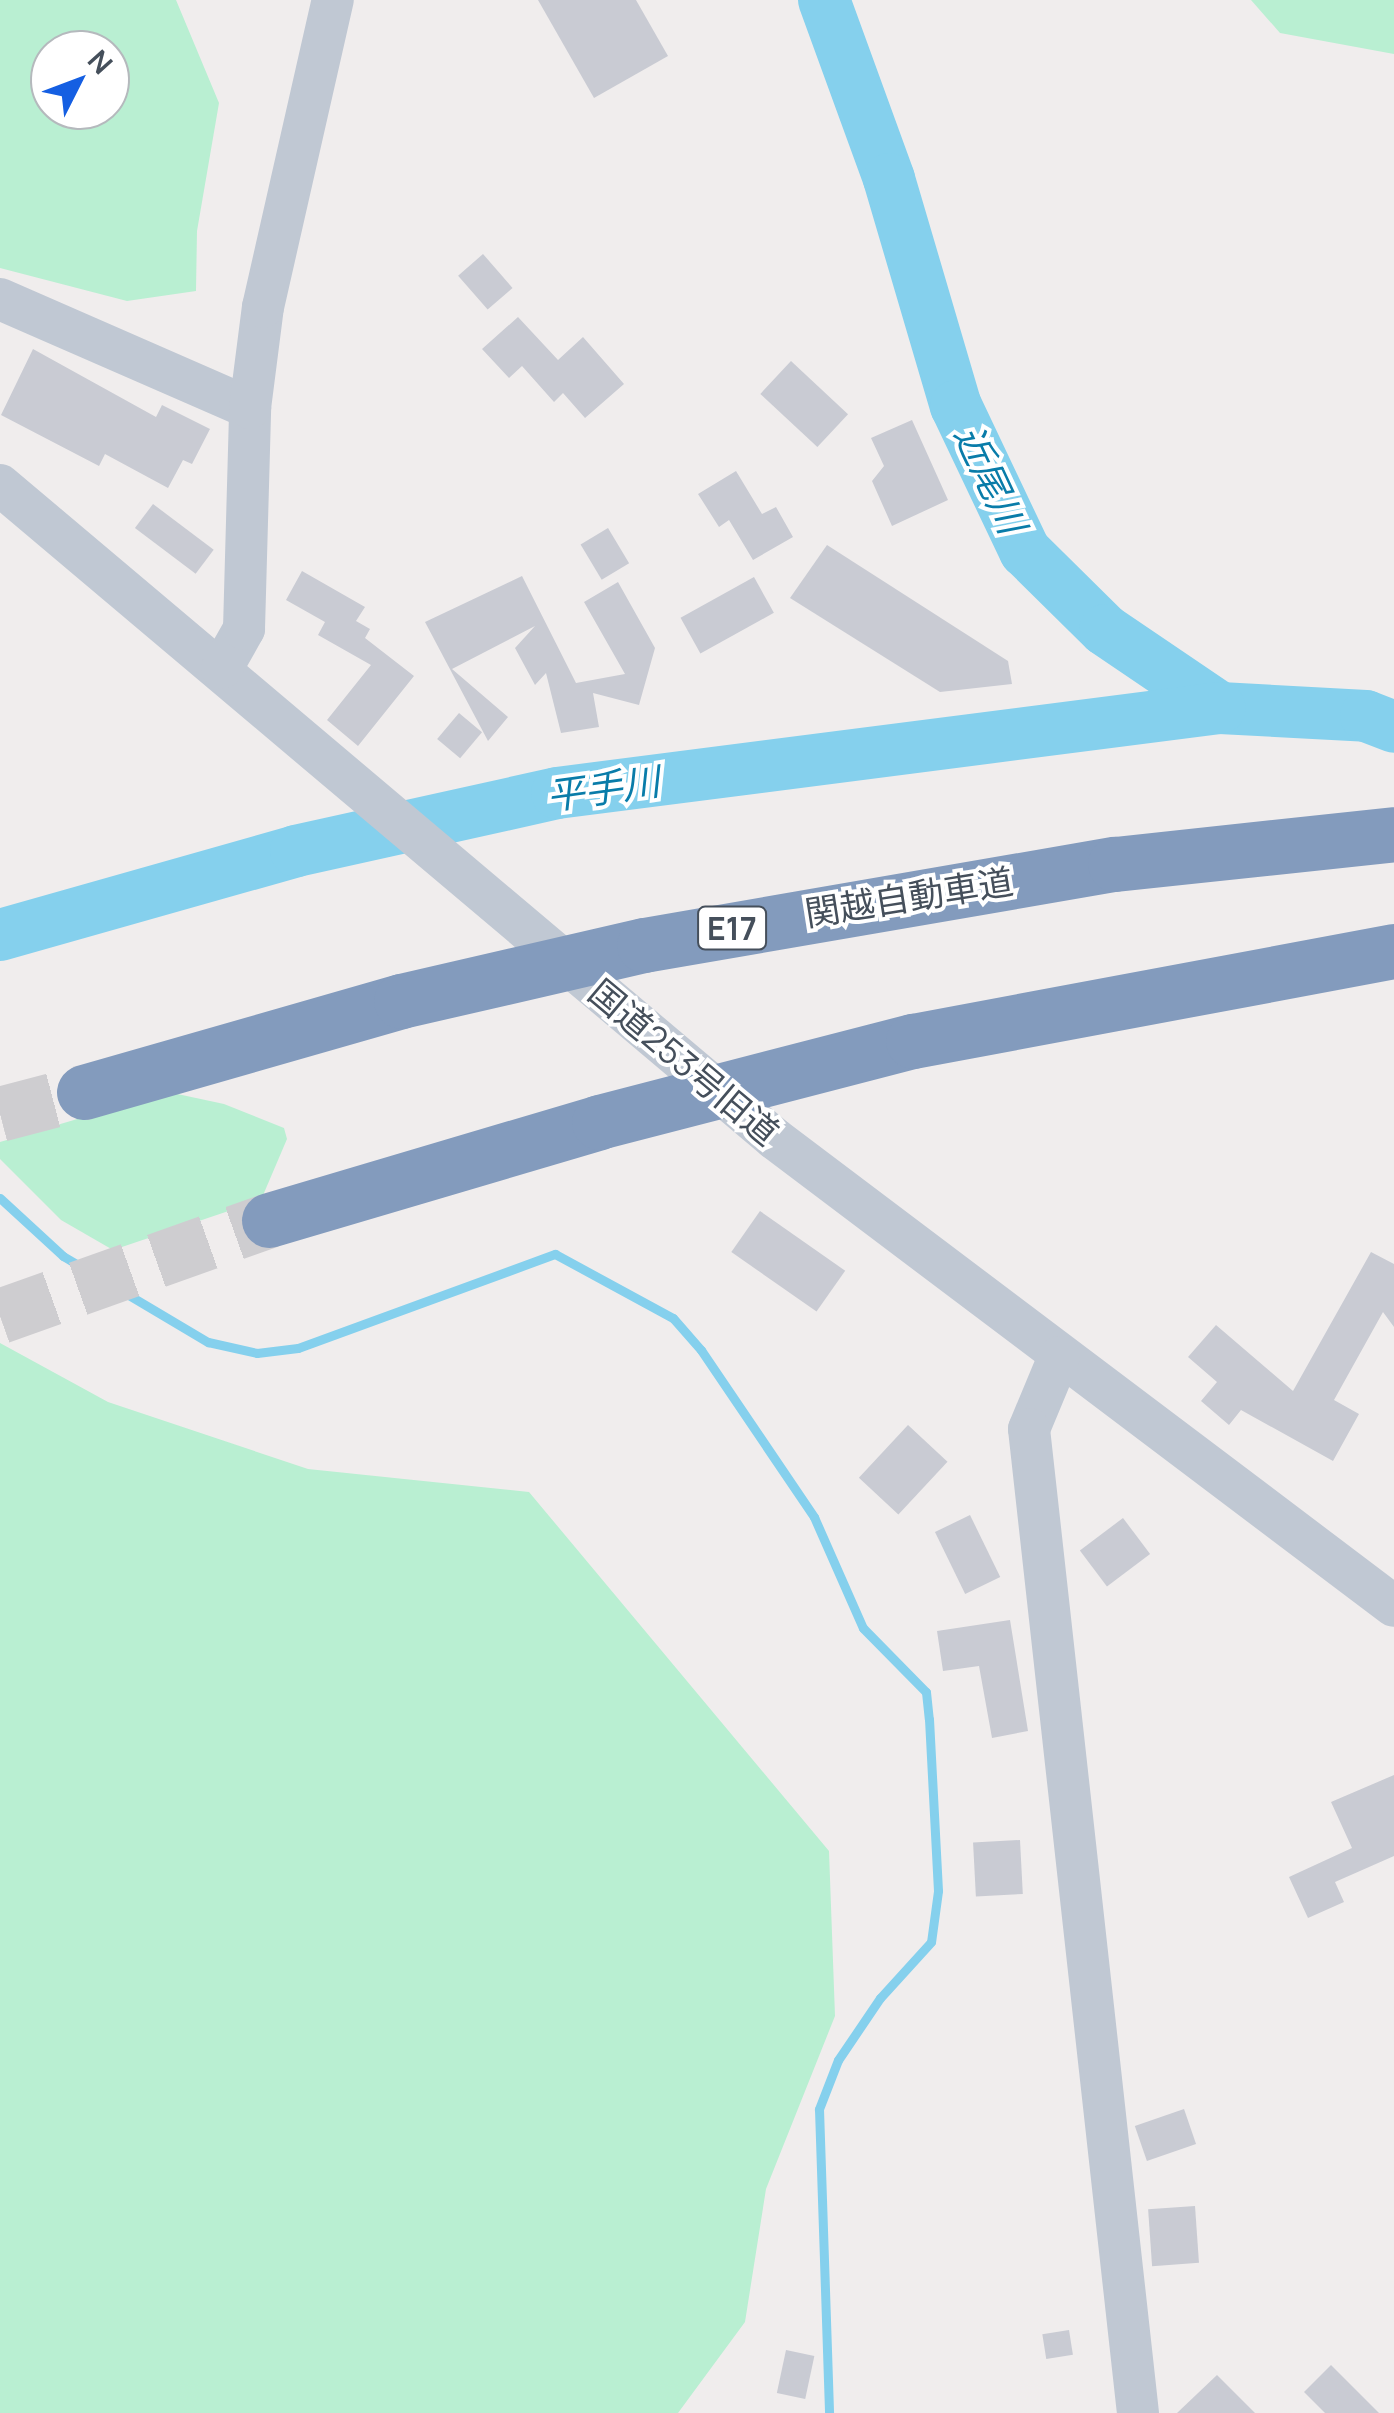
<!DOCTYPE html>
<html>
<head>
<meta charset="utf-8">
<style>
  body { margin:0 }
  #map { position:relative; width:1394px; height:2413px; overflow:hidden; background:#f0eded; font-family:Manrope,"Noto Sans JP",sans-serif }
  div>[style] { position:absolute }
  .green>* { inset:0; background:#b9efd2 }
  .stream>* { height:9px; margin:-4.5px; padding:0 4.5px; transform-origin:4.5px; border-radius:4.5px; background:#85d0ed }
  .river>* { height:52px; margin:-26px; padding:0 26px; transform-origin:26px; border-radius:26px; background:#85d0ed }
  .building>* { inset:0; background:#c9cbd3; transform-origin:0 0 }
  .highway-tunnel>* { height:55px; margin-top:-27.5px; transform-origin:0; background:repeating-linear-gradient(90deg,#cecdd0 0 55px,transparent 0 83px) }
  .minor>* { height:42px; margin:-21px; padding:0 21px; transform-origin:21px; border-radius:21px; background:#c0c8d3 }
  .highway>* { height:55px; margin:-27.5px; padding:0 27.5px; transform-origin:27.5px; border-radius:27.5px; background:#839bbd }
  span { translate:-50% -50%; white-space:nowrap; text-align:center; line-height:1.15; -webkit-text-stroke:8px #fff; paint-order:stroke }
  .shield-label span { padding:2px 8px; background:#fff; border:2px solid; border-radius:8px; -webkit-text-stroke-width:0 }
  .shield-label { font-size:32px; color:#454f5b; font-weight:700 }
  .street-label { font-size:35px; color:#454f5b }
  .water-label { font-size:38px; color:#097ca9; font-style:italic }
  .north { position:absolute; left:30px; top:30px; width:100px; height:100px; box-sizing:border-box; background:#fff; border:2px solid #b5b9bd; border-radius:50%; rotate:48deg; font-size:28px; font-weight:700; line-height:40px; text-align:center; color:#454f5b }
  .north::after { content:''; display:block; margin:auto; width:35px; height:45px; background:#155fe2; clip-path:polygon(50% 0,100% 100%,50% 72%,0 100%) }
</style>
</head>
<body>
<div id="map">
  <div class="green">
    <div style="clip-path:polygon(evenodd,0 0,176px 0,219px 103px,197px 231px,196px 291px,127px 301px,0 268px,0 0,50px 50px,110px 50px,110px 110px,50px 110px,50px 50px)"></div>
    <div style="clip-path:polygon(1251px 0,1394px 0,1394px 54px,1280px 33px)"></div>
    <div style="clip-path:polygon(168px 1092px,224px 1104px,284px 1128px,287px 1139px,261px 1200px,113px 1250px,61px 1220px,0 1159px,0 1142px)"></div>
    <div style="clip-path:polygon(0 1343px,108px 1402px,308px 1469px,529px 1492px,829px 1851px,835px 2016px,766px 2189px,745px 2322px,678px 2413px,0 2413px)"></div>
  </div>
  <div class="stream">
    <div style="left:0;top:1198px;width:86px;rotate:42.6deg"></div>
    <div style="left:63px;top:1256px;width:169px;rotate:30.7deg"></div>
    <div style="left:208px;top:1342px;width:50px;rotate:12.7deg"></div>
    <div style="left:257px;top:1353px;width:41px;rotate:-7deg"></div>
    <div style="left:298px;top:1348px;width:274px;rotate:-20.1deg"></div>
    <div style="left:555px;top:1254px;width:134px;rotate:28.5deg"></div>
    <div style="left:673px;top:1318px;width:43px;rotate:48.8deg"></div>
    <div style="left:701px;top:1350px;width:202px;rotate:55.9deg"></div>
    <div style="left:814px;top:1517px;width:121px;rotate:66.2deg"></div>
    <div style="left:863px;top:1628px;width:90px;rotate:45.5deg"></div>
    <div style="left:926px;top:1692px;width:27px;rotate:84deg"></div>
    <div style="left:929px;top:1719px;width:172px;rotate:87deg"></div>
    <div style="left:938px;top:1891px;width:51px;rotate:97.8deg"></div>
    <div style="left:931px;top:1942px;width:76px;rotate:132.3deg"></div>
    <div style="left:880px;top:1998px;width:75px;rotate:124.1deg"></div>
    <div style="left:838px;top:2060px;width:53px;rotate:111.2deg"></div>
    <div style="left:819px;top:2109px;width:304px;rotate:88.1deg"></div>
  </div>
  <div class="river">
    <div style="left:824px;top:0;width:190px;rotate:70deg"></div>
    <div style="left:889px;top:179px;width:237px;rotate:73.6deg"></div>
    <div style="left:956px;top:406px;width:161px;rotate:64.6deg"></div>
    <div style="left:1025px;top:551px;width:112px;rotate:44.6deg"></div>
    <div style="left:1105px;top:630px;width:139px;rotate:34.1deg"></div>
    <div style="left:1220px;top:708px;width:146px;rotate:3.1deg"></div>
    <div style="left:1366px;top:716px;width:30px;rotate:21deg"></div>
    <div style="left:0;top:935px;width:308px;rotate:-15.8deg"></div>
    <div style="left:296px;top:851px;width:267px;rotate:-12.5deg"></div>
    <div style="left:557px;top:793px;width:668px;rotate:-7.31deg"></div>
  </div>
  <div class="building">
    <div style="clip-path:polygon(538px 0,636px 0,668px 56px,594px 98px)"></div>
    <div style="left:483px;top:254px;width:45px;height:33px;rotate:49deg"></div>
    <div style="clip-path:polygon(518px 317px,558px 360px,583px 337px,624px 384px,585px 418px,563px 393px,554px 402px,522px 366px,509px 378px,482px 349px)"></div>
    <div style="clip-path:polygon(33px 349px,156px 417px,162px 405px,210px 429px,192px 464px,183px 460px,168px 488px,105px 454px,99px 466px,1px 415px)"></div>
    <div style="left:791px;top:361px;width:78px;height:45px;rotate:43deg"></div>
    <div style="clip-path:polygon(912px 420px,948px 500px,892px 526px,872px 481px,884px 466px,871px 438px)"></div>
    <div style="clip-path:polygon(736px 471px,762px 514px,776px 507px,793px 537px,753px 560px,729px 520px,719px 527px,698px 494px)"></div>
    <div style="left:153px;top:504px;width:76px;height:30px;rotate:37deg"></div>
    <div style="left:608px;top:528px;width:41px;height:32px;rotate:59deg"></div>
    <div style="clip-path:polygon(827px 545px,1008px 661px,1012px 684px,940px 692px,790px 598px)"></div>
    <div style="clip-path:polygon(302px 571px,365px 607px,356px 621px,370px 629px,365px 638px,414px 676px,358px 746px,327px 720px,371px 665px,318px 635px,325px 622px,286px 600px)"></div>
    <div style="clip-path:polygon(522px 576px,576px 683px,625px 674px,584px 602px,618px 582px,655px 648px,639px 705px,593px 693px,599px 727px,561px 733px,546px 673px,535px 685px,515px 648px,535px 626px,452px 669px,508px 717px,488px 741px,425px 622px)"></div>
    <div style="left:754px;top:577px;width:41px;height:84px;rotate:61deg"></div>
    <div style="left:459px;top:713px;width:30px;height:34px;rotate:40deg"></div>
    <div style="left:760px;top:1211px;width:104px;height:50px;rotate:35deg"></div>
    <div style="clip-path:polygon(1371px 1252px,1394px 1264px,1394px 1327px,1383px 1312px,1334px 1400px,1359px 1414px,1333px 1461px,1241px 1410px,1229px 1425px,1201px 1401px,1217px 1382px,1188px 1357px,1216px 1325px,1293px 1391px)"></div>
    <div style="left:908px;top:1425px;width:54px;height:72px;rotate:43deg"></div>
    <div style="left:970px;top:1515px;width:69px;height:39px;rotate:64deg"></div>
    <div style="left:1123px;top:1518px;width:45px;height:54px;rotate:53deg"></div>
    <div style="clip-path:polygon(1010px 1620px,1028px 1731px,992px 1738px,979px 1666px,943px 1671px,937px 1631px)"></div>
    <div style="clip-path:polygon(1394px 1775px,1394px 1856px,1335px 1882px,1344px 1902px,1308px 1918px,1289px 1877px,1352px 1848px,1331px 1802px)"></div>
    <div style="left:1020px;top:1840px;width:54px;height:47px;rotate:87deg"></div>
    <div style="left:1184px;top:2109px;width:37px;height:52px;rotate:71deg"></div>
    <div style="left:1195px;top:2206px;width:57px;height:47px;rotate:86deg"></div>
    <div style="left:1069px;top:2330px;width:25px;height:27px;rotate:81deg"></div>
    <div style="left:786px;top:2350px;width:29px;height:44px;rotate:12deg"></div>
    <div style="clip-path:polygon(1331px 2365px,1379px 2413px,1325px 2413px,1304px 2392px)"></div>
    <div style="clip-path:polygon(1217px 2375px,1255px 2413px,1177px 2413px)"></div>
  </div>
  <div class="highway-tunnel">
    <div style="left:0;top:1114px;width:87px;rotate:-14.7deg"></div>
    <div style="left:0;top:1316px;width:286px;rotate:-19.6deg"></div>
  </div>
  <div class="minor">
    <div style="left:0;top:299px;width:273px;rotate:23.6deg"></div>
    <div style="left:0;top:485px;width:1014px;rotate:40.16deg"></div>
    <div style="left:775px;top:1139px;width:775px;rotate:37.03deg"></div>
    <div style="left:222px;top:668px;width:45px;rotate:-60.6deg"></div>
    <div style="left:244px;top:629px;width:221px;rotate:-88.4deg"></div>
    <div style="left:250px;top:408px;width:102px;rotate:-82.7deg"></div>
    <div style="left:263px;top:307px;width:315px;rotate:-77.2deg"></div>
    <div style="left:1059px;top:1357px;width:78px;rotate:112.6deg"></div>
    <div style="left:1029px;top:1429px;width:990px;rotate:83.68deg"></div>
  </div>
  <div class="highway">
    <div style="left:84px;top:1092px;width:330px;rotate:-16deg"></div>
    <div style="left:401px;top:1001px;width:249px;rotate:-13deg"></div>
    <div style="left:644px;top:945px;width:478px;rotate:-9.8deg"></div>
    <div style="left:1115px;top:864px;width:281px;rotate:-6.1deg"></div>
    <div style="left:269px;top:1220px;width:344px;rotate:-16.5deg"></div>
    <div style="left:599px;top:1122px;width:324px;rotate:-14.5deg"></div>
    <div style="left:913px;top:1041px;width:489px;rotate:-10.6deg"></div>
  </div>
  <div class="shield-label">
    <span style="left:732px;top:928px">E17</span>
  </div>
  <div class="street-label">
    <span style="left:909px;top:897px;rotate:-9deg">関越自動車道</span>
    <span style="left:684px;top:1062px;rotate:40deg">国道253号旧道</span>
  </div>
  <div class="water-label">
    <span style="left:991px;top:479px;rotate:65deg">近尾川</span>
    <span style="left:603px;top:788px;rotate:-8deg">平手川</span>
  </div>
  <div class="north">N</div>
</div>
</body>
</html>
